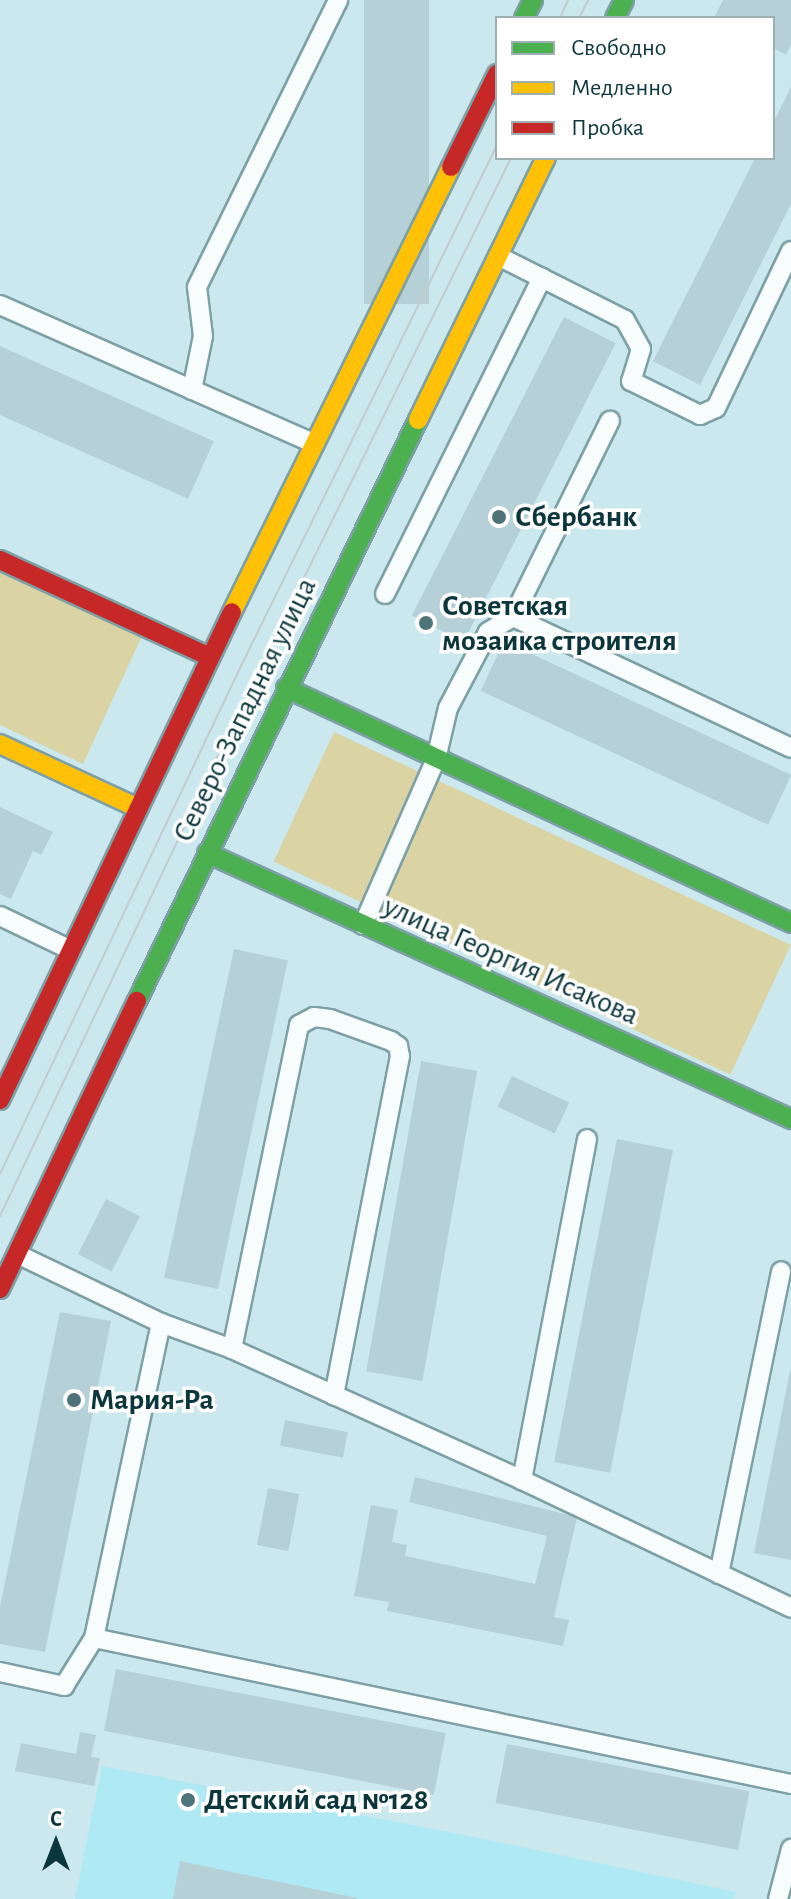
<!DOCTYPE html>
<html>
<head>
<meta charset="utf-8">
<style>
  body { margin:0 }
  #map { position:relative; width:791px; height:1899px; overflow:hidden; background:#cbe8ee; font-family:"Alegreya Sans",sans-serif }
  div>[style] { position:absolute }
  .built>* { inset:0; background:#afeaf4 }
  .green>* { inset:0; background:#dad4a5; transform-origin:0 0 }
  .building>* { inset:0; background:#b6d0d8; transform-origin:0 0 }
  .roads { filter:drop-shadow(2px 0 #7da0a6) drop-shadow(-2px 0 #7da0a6) drop-shadow(0 2px #7da0a6) drop-shadow(0 -2px #7da0a6) }
  .lane>* { height:18px; margin:-9px; padding:0 9px; transform-origin:9px; border-radius:9px; background:#f7fcfc }
  .fast>* { height:18px; margin:-9px; padding:0 9px; transform-origin:9px; border-radius:9px; background:#4caf50 }
  .slow>* { height:18px; margin:-9px; padding:0 9px; transform-origin:9px; border-radius:9px; background:#ffc107 }
  .jam>* { height:18px; margin:-9px; padding:0 9px; transform-origin:9px; border-radius:9px; background:#c62828 }
  .tram>* { height:2px; margin:-1px; padding:0 1px; transform-origin:1px; border-radius:1px; background:#c2ccce }
  .dots>* { width:22px; height:22px; translate:-50% -50%; box-sizing:border-box; border:4px solid #fff; border-radius:50% }
  span { translate:-50% -50%; white-space:nowrap; text-align:center; line-height:1.15; -webkit-text-stroke:7px #fff; paint-order:stroke }
  .poi-label { font-size:30px; color:#0a363c; font-weight:700 }
  .left { translate:0 -50%; text-align:left }
  .street-label { font-size:30px; color:#0a363c }
  .legend { position:absolute; left:495px; top:16px; width:280px; height:144px; box-sizing:border-box; background:#fff; border:2px solid #9dafb1; margin:0; padding:10px 14px; list-style:none; font-size:24px; color:#0a363c }
  .legend li { display:flex; align-items:center; gap:16px; height:40px }
  .legend b { width:40px; border:2px solid #9dafb1 }
  .north { position:absolute; left:16px; top:1803px; width:80px; height:80px; -webkit-text-stroke:6px #fff; paint-order:stroke; rotate:0deg; font-size:22px; font-weight:700; line-height:32px; text-align:center; color:#0a363c }
  .north::after { content:''; display:block; margin:auto; width:28px; height:36px; background:#0a363c; clip-path:polygon(50% 0,100% 100%,50% 72%,0 100%) }
</style>
</head>
<body>
<div id="map">
  <div class="built">
    <div style="clip-path:polygon(102px 1766px,460px 1834px,736px 1892px,734px 1899px,75px 1899px)"></div>
  </div>
  <div class="green">
    <div style="clip-path:polygon(0 572px,141px 638px,83px 764px,0 725px)"></div>
    <div style="left:334px;top:732px;width:504px;height:143px;rotate:25deg"></div>
  </div>
  <div class="building">
    <div style="left:364px;top:0;width:65px;height:304px"></div>
    <div style="clip-path:polygon(723px 0,791px 0,791px 44px,786px 55px,773px 48px,773px 18px,714px 18px)"></div>
    <div style="clip-path:polygon(791px 87px,791px 204px,700px 385px,653px 361px,755px 158px,773px 158px,773px 123px)"></div>
    <div style="left:564px;top:317px;width:58px;height:335px;rotate:27deg"></div>
    <div style="left:0;top:346px;width:234px;height:63px;rotate:24deg"></div>
    <div style="left:504px;top:641px;width:317px;height:55px;rotate:25deg"></div>
    <div style="clip-path:polygon(0 807px,53px 832px,41px 855px,33px 851px,11px 899px,0 894px)"></div>
    <div style="left:234px;top:949px;width:55px;height:336px;rotate:12deg"></div>
    <div style="left:421px;top:1061px;width:57px;height:315px;rotate:10deg"></div>
    <div style="left:512px;top:1076px;width:63px;height:34px;rotate:25deg"></div>
    <div style="left:617px;top:1139px;width:57px;height:329px;rotate:11deg"></div>
    <div style="left:106px;top:1199px;width:38px;height:62px;rotate:27deg"></div>
    <div style="clip-path:polygon(60px 1312px,111px 1321px,45px 1652px,0 1644px,0 1607px)"></div>
    <div style="clip-path:polygon(790px 1371px,791px 1371px,791px 1560px,754px 1553px)"></div>
    <div style="left:285px;top:1420px;width:64px;height:26px;rotate:11deg"></div>
    <div style="clip-path:polygon(415px 1477px,577px 1517px,554px 1617px,569px 1620px,563px 1646px,387px 1611px,389px 1602px,354px 1596px,371px 1505px,398px 1510px,392px 1542px,407px 1545px,405px 1556px,535px 1584px,547px 1536px,409px 1502px)"></div>
    <div style="left:268px;top:1488px;width:32px;height:58px;rotate:11deg"></div>
    <div style="left:116px;top:1669px;width:336px;height:63px;rotate:11deg"></div>
    <div style="clip-path:polygon(80px 1732px,96px 1735px,91px 1757px,100px 1758px,94px 1786px,15px 1771px,21px 1743px,76px 1754px)"></div>
    <div style="left:507px;top:1744px;width:247px;height:60px;rotate:11deg"></div>
    <div style="clip-path:polygon(180px 1861px,357px 1898px,357px 1899px,173px 1899px)"></div>
  </div>
  <div class="roads">
    <div class="lane">
      <div style="left:498px;top:256px;width:142px;rotate:26.7deg"></div>
      <div style="left:625px;top:320px;width:33px;rotate:61deg"></div>
      <div style="left:641px;top:349px;width:34px;rotate:107deg"></div>
      <div style="left:631px;top:381px;width:77px;rotate:26.2deg"></div>
      <div style="left:700px;top:415px;width:17px;rotate:-24deg"></div>
      <div style="left:716px;top:408px;width:174px;rotate:-64.5deg"></div>
      <div style="left:0;top:305px;width:344px;rotate:23.8deg"></div>
      <div style="left:192px;top:390px;width:55px;rotate:-78.5deg"></div>
      <div style="left:203px;top:336px;width:49px;rotate:-97deg"></div>
      <div style="left:197px;top:287px;width:320px;rotate:-63.8deg"></div>
      <div style="left:385px;top:594px;width:353px;rotate:-63.6deg"></div>
      <div style="left:513px;top:617px;width:307px;rotate:25.2deg"></div>
      <div style="left:0;top:916px;width:79px;rotate:25.6deg"></div>
      <div style="left:363px;top:925px;width:181px;rotate:-66.3deg"></div>
      <div style="left:436px;top:759px;width:52px;rotate:-76.8deg"></div>
      <div style="left:448px;top:708px;width:86px;rotate:-62.2deg"></div>
      <div style="left:488px;top:632px;width:29px;rotate:-31deg"></div>
      <div style="left:513px;top:617px;width:219px;rotate:-63.7deg"></div>
      <div style="left:17px;top:1254px;width:160px;rotate:25.6deg"></div>
      <div style="left:161px;top:1323px;width:76px;rotate:20.1deg"></div>
      <div style="left:232px;top:1349px;width:318px;rotate:24.3deg"></div>
      <div style="left:522px;top:1480px;width:298px;rotate:25.4deg"></div>
      <div style="left:232px;top:1349px;width:331px;rotate:-78.3deg"></div>
      <div style="left:299px;top:1025px;width:17px;rotate:-28deg"></div>
      <div style="left:314px;top:1017px;width:16px;rotate:7deg"></div>
      <div style="left:330px;top:1019px;width:65px;rotate:19.8deg"></div>
      <div style="left:391px;top:1041px;width:9px;rotate:36deg"></div>
      <div style="left:398px;top:1046px;width:10px;rotate:79deg"></div>
      <div style="left:400px;top:1056px;width:346px;rotate:101deg"></div>
      <div style="left:522px;top:1480px;width:347px;rotate:-79.2deg"></div>
      <div style="left:719px;top:1574px;width:309px;rotate:-78.4deg"></div>
      <div style="left:94px;top:1638px;width:322px;rotate:-78deg"></div>
      <div style="left:0;top:1672px;width:66px;rotate:12.3deg"></div>
      <div style="left:64px;top:1686px;width:57px;rotate:-58deg"></div>
      <div style="left:94px;top:1638px;width:712px;rotate:11.83deg"></div>
      <div style="left:778px;top:1899px;width:52px;rotate:-75.4deg"></div>
    </div>
    <div class="fast">
      <div style="left:524px;top:18px;width:20px;rotate:-63deg"></div>
      <div style="left:615px;top:18px;width:20px;rotate:-63deg"></div>
      <div style="left:286px;top:688px;width:557px;rotate:24.95deg"></div>
      <div style="left:207px;top:853px;width:642px;rotate:24.49deg"></div>
      <div style="left:137px;top:1001px;width:645px;rotate:-64.19deg"></div>
    </div>
    <div class="slow">
      <div style="left:418px;top:420px;width:292px;rotate:-64deg"></div>
      <div style="left:232px;top:612px;width:496px;rotate:-63.8deg"></div>
      <div style="left:0;top:744px;width:152px;rotate:24.9deg"></div>
    </div>
    <div class="jam">
      <div style="left:451px;top:167px;width:104px;rotate:-63.7deg"></div>
      <div style="left:0;top:560px;width:231px;rotate:24.8deg"></div>
      <div style="left:0;top:1100px;width:540px;rotate:-64.57deg"></div>
      <div style="left:0;top:1289px;width:319px;rotate:-64.6deg"></div>
    </div>
  </div>
  <div class="tram">
    <div style="left:560px;top:18px;width:20px;rotate:-66deg"></div>
    <div style="left:579px;top:18px;width:20px;rotate:-63deg"></div>
    <div style="left:0;top:1174px;width:565px;rotate:-64.62deg"></div>
    <div style="left:242px;top:664px;width:578px;rotate:-63.83deg"></div>
    <div style="left:0;top:1216px;width:603px;rotate:-64.67deg"></div>
    <div style="left:258px;top:671px;width:572px;rotate:-63.75deg"></div>
  </div>
  <div class="dots">
    <div style="left:499px;top:517px;background:#4e747a"></div>
    <div style="left:426px;top:623px;background:#4e747a"></div>
    <div style="left:74px;top:1400px;background:#4e747a"></div>
    <div style="left:188px;top:1800px;background:#4e747a"></div>
  </div>
  <div class="poi-label">
    <span class="left" style="left:515px;top:517px">Сбербанк</span>
    <span class="left" style="left:442px;top:623px">Советская<br>мозаика строителя</span>
    <span class="left" style="left:90px;top:1400px">Мария-Ра</span>
    <span class="left" style="left:204px;top:1800px">Детский сад №128</span>
  </div>
  <div class="street-label">
    <span style="left:245px;top:710px;rotate:-64deg">Северо-Западная улица</span>
    <span style="left:511px;top:961px;rotate:24deg">улица Георгия Исакова</span>
  </div>
  <ul class="legend">
  <li><b style="height:10px;background:#4caf50"></b>Свободно</li>
  <li><b style="height:10px;background:#ffc107"></b>Медленно</li>
  <li><b style="height:10px;background:#c62828"></b>Пробка</li>
  </ul>
  <div class="north">С</div>
</div>
</body>
</html>
